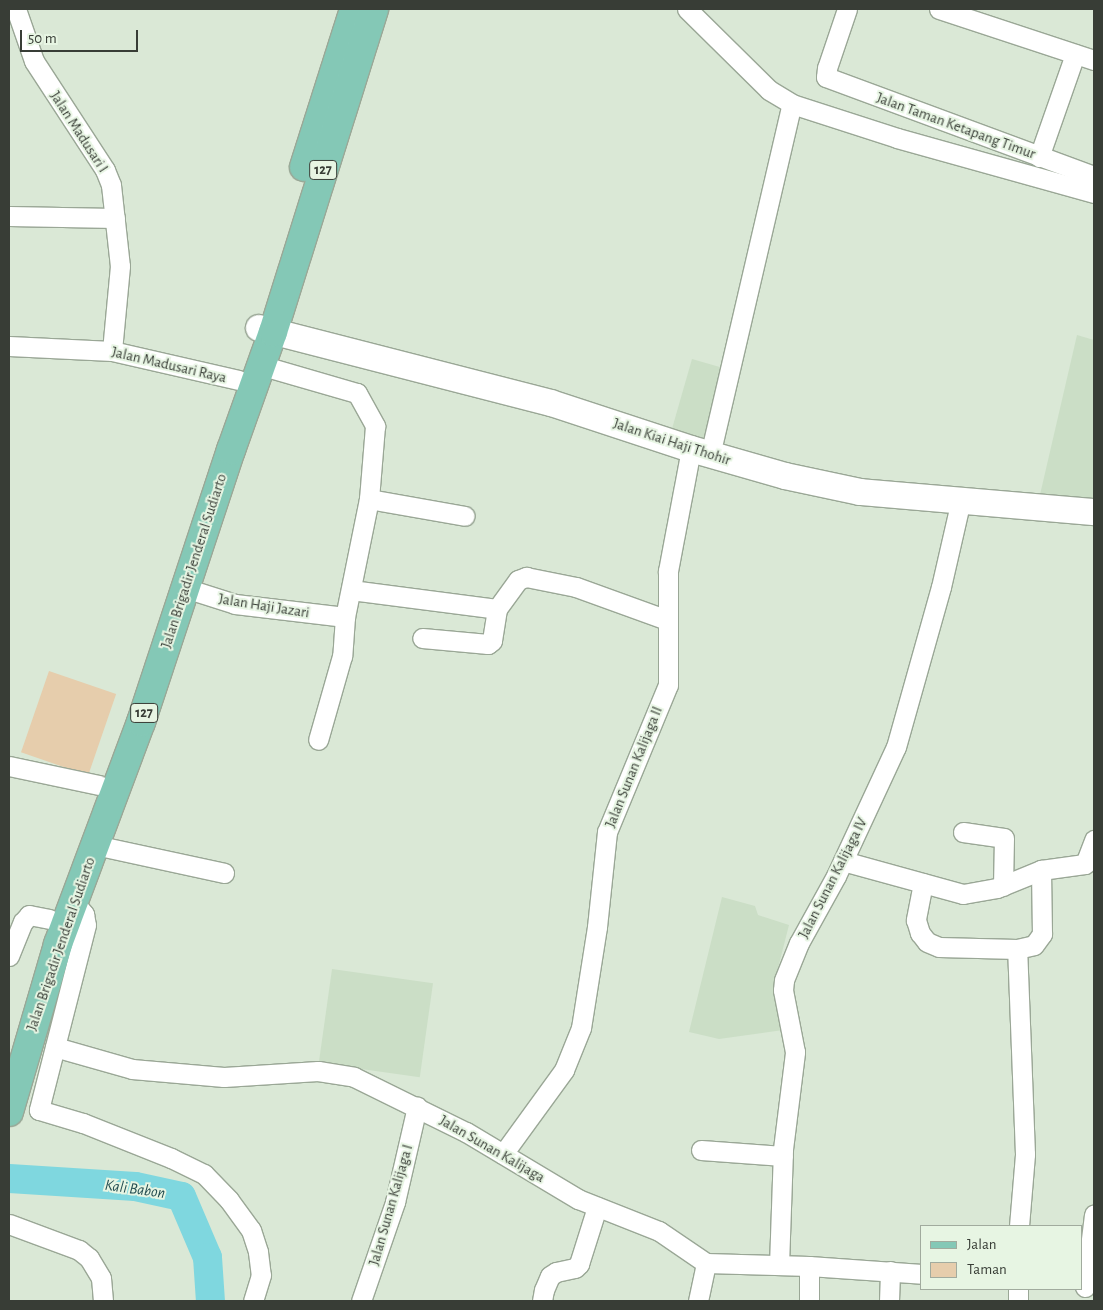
<!DOCTYPE html>
<html>
<head>
<meta charset="utf-8">
<style>
  body { margin:0 }
  #map { position:relative; width:1103px; height:1310px; overflow:hidden; background:#dae8d6; font-family:"Alegreya Sans",sans-serif }
  div>[style] { position:absolute }
  .built>* { inset:0; background:#cbdec6; transform-origin:0 0 }
  .green>* { inset:0; background:#e6cdac; transform-origin:0 0 }
  .river>* { height:29px; margin:-14.5px; padding:0 14.5px; transform-origin:14.5px; border-radius:14.5px; background:#7fd7df }
  .roads { filter:drop-shadow(1px 0 #9aa796) drop-shadow(-1px 0 #9aa796) drop-shadow(0 1px #9aa796) drop-shadow(0 -1px #9aa796) }
  .street>* { height:19px; margin:-9.5px; padding:0 9.5px; transform-origin:9.5px; border-radius:9.5px; background:#fff }
  .secondary>* { height:26px; margin:-13px; padding:0 13px; transform-origin:13px; border-radius:13px; background:#fff }
  .primary>* { height:28px; margin:-14px; padding:0 14px; transform-origin:14px; border-radius:14px; background:#84c8b6 }
  span { translate:-50% -50%; white-space:nowrap; text-align:center; line-height:1.15; -webkit-text-stroke:4px #e7f5e3; paint-order:stroke }
  .shield-label span { padding:1px 4px; background:#e7f5e3; border:1px solid; border-radius:4px; -webkit-text-stroke-width:0 }
  .shield-label { font-size:14px; color:#383d36; font-weight:700 }
  .street-label { font-size:15px; color:#383d36 }
  .water-label { font-size:16px; color:#244d51; font-style:italic }
  .frame { position:absolute; inset:0; border:10px solid #383d36; pointer-events:none }
  .legend { position:absolute; left:920px; top:1225px; width:162px; height:65px; box-sizing:border-box; background:#e7f5e3; border:1px solid #a1ab9e; margin:0; padding:6px 9px; list-style:none; font-size:15px; color:#383d36 }
  .legend li { display:flex; align-items:center; gap:10px; height:25px }
  .legend b { width:25px; border:1px solid #a1ab9e }
  .scale { position:absolute; left:20px; top:30px; width:118px; height:22px; box-sizing:border-box; border:2px solid #383d36; border-top:0; padding-left:6px; font-size:15px; line-height:18px; white-space:nowrap; color:#383d36; -webkit-text-stroke:4px #e7f5e3; paint-order:stroke }
</style>
</head>
<body>
<div id="map">
  <div class="built">
    <div style="clip-path:polygon(1077px 335px,1094px 340px,1094px 506px,1039px 499px)"></div>
    <div style="left:692px;top:359px;width:37px;height:77px;rotate:16deg"></div>
    <div style="clip-path:polygon(722px 897px,755px 906px,758px 915px,789px 925px,776px 976px,783px 1030px,719px 1039px,689px 1032px)"></div>
    <div style="left:332px;top:969px;width:102px;height:95px;rotate:8deg"></div>
  </div>
  <div class="green">
    <div style="left:49px;top:671px;width:71px;height:86px;rotate:19deg"></div>
  </div>
  <div class="river">
    <div style="left:9px;top:1178px;width:126px;rotate:3.6deg"></div>
    <div style="left:135px;top:1186px;width:47px;rotate:12.3deg"></div>
    <div style="left:181px;top:1196px;width:66px;rotate:66.9deg"></div>
    <div style="left:207px;top:1257px;width:44px;rotate:86.1deg"></div>
  </div>
  <div class="roads">
    <div class="street">
      <div style="left:16px;top:9px;width:55px;rotate:70.9deg"></div>
      <div style="left:34px;top:61px;width:130px;rotate:56.9deg"></div>
      <div style="left:105px;top:170px;width:16px;rotate:68deg"></div>
      <div style="left:111px;top:185px;width:81px;rotate:83.7deg"></div>
      <div style="left:120px;top:266px;width:85px;rotate:95.4deg"></div>
      <div style="left:687px;top:9px;width:115px;rotate:44.6deg"></div>
      <div style="left:769px;top:90px;width:27px;rotate:31deg"></div>
      <div style="left:792px;top:104px;width:110px;rotate:17.9deg"></div>
      <div style="left:897px;top:138px;width:205px;rotate:15.6deg"></div>
      <div style="left:847px;top:9px;width:62px;rotate:108.7deg"></div>
      <div style="left:827px;top:68px;width:9px;rotate:96deg"></div>
      <div style="left:826px;top:77px;width:286px;rotate:20.3deg"></div>
      <div style="left:939px;top:9px;width:163px;rotate:18.2deg"></div>
      <div style="left:1039px;top:157px;width:109px;rotate:-70.7deg"></div>
      <div style="left:9px;top:216px;width:106px;rotate:1.1deg"></div>
      <div style="left:9px;top:346px;width:103px;rotate:2.8deg"></div>
      <div style="left:112px;top:351px;width:130px;rotate:12.9deg"></div>
      <div style="left:260px;top:365px;width:101px;rotate:16.1deg"></div>
      <div style="left:357px;top:393px;width:38px;rotate:61deg"></div>
      <div style="left:375px;top:426px;width:73px;rotate:94.7deg"></div>
      <div style="left:369px;top:499px;width:120px;rotate:101.5deg"></div>
      <div style="left:345px;top:617px;width:39px;rotate:94deg"></div>
      <div style="left:342px;top:656px;width:87px;rotate:105.9deg"></div>
      <div style="left:710px;top:455px;width:360px;rotate:-76.9deg"></div>
      <div style="left:369px;top:499px;width:97px;rotate:10deg"></div>
      <div style="left:185px;top:588px;width:52px;rotate:17.7deg"></div>
      <div style="left:235px;top:604px;width:111px;rotate:6.7deg"></div>
      <div style="left:351px;top:590px;width:147px;rotate:7.4deg"></div>
      <div style="left:497px;top:609px;width:32px;rotate:99deg"></div>
      <div style="left:492px;top:641px;width:5px;rotate:143deg"></div>
      <div style="left:488px;top:644px;width:66px;rotate:-174.8deg"></div>
      <div style="left:497px;top:609px;width:36px;rotate:-54deg"></div>
      <div style="left:518px;top:580px;width:9px;rotate:-21deg"></div>
      <div style="left:526px;top:577px;width:51px;rotate:11.3deg"></div>
      <div style="left:576px;top:587px;width:97px;rotate:19.9deg"></div>
      <div style="left:9px;top:766px;width:92px;rotate:11.9deg"></div>
      <div style="left:963px;top:832px;width:41px;rotate:8.3deg"></div>
      <div style="left:1004px;top:838px;width:48px;rotate:91.2deg"></div>
      <div style="left:95px;top:845px;width:132px;rotate:12.2deg"></div>
      <div style="left:843px;top:861px;width:124px;rotate:15.4deg"></div>
      <div style="left:963px;top:894px;width:35px;rotate:-10deg"></div>
      <div style="left:997px;top:888px;width:48px;rotate:-22.2deg"></div>
      <div style="left:1041px;top:870px;width:44px;rotate:-7.8deg"></div>
      <div style="left:1085px;top:864px;width:26px;rotate:-69deg"></div>
      <div style="left:923px;top:883px;width:38px;rotate:101deg"></div>
      <div style="left:916px;top:920px;width:14px;rotate:73deg"></div>
      <div style="left:920px;top:933px;width:11px;rotate:52deg"></div>
      <div style="left:927px;top:942px;width:13px;rotate:23deg"></div>
      <div style="left:939px;top:947px;width:78px;rotate:1.5deg"></div>
      <div style="left:74px;top:902px;width:16px;rotate:50deg"></div>
      <div style="left:84px;top:914px;width:11px;rotate:80deg"></div>
      <div style="left:86px;top:925px;width:191px;rotate:104.3deg"></div>
      <div style="left:39px;top:1110px;width:46px;rotate:16.5deg"></div>
      <div style="left:83px;top:1123px;width:95px;rotate:21.7deg"></div>
      <div style="left:171px;top:1158px;width:37px;rotate:26deg"></div>
      <div style="left:204px;top:1174px;width:36px;rotate:46deg"></div>
      <div style="left:229px;top:1200px;width:37px;rotate:54deg"></div>
      <div style="left:251px;top:1230px;width:23px;rotate:72deg"></div>
      <div style="left:258px;top:1252px;width:23px;rotate:83deg"></div>
      <div style="left:261px;top:1275px;width:27px;rotate:107deg"></div>
      <div style="left:9px;top:956px;width:37px;rotate:-68deg"></div>
      <div style="left:23px;top:922px;width:9px;rotate:-49deg"></div>
      <div style="left:29px;top:915px;width:21px;rotate:11deg"></div>
      <div style="left:55px;top:1047px;width:80px;rotate:15.9deg"></div>
      <div style="left:132px;top:1069px;width:92px;rotate:5deg"></div>
      <div style="left:224px;top:1077px;width:94px;rotate:-3.7deg"></div>
      <div style="left:318px;top:1071px;width:36px;rotate:9deg"></div>
      <div style="left:354px;top:1077px;width:125px;rotate:26.2deg"></div>
      <div style="left:466px;top:1132px;width:131px;rotate:30.9deg"></div>
      <div style="left:578px;top:1199px;width:87px;rotate:21.6deg"></div>
      <div style="left:659px;top:1231px;width:57px;rotate:34.2deg"></div>
      <div style="left:706px;top:1263px;width:103px;rotate:1.7deg"></div>
      <div style="left:809px;top:1266px;width:113px;rotate:4deg"></div>
      <div style="left:701px;top:1150px;width:82px;rotate:4.2deg"></div>
      <div style="left:503px;top:1154px;width:104px;rotate:-54deg"></div>
      <div style="left:564px;top:1070px;width:45px;rotate:-68deg"></div>
      <div style="left:581px;top:1028px;width:102px;rotate:-81deg"></div>
      <div style="left:597px;top:927px;width:96px;rotate:-84deg"></div>
      <div style="left:607px;top:832px;width:159px;rotate:-67.5deg"></div>
      <div style="left:668px;top:685px;width:114px;rotate:-90deg"></div>
      <div style="left:668px;top:571px;width:124px;rotate:-79.3deg"></div>
      <div style="left:9px;top:1224px;width:75px;rotate:20.4deg"></div>
      <div style="left:79px;top:1250px;width:13px;rotate:39deg"></div>
      <div style="left:89px;top:1258px;width:23px;rotate:59deg"></div>
      <div style="left:101px;top:1278px;width:23px;rotate:85deg"></div>
      <div style="left:1019px;top:1226px;width:72px;rotate:-85.2deg"></div>
      <div style="left:1025px;top:1154px;width:205px;rotate:-92.2deg"></div>
      <div style="left:1017px;top:949px;width:17px;rotate:-13deg"></div>
      <div style="left:1034px;top:945px;width:14px;rotate:-54deg"></div>
      <div style="left:1042px;top:934px;width:64px;rotate:-90.9deg"></div>
      <div style="left:779px;top:1265px;width:116px;rotate:-88deg"></div>
      <div style="left:783px;top:1149px;width:98px;rotate:-82.9deg"></div>
      <div style="left:795px;top:1052px;width:63px;rotate:-101deg"></div>
      <div style="left:783px;top:990px;width:10px;rotate:-84deg"></div>
      <div style="left:784px;top:980px;width:40px;rotate:-68deg"></div>
      <div style="left:799px;top:943px;width:77px;rotate:-61.1deg"></div>
      <div style="left:836px;top:876px;width:142px;rotate:-65.1deg"></div>
      <div style="left:896px;top:747px;width:166px;rotate:-74.3deg"></div>
      <div style="left:941px;top:587px;width:89px;rotate:-77.1deg"></div>
      <div style="left:809px;top:1266px;width:35px;rotate:90deg"></div>
      <div style="left:1085px;top:1287px;width:73px;rotate:-82.9deg"></div>
      <div style="left:361px;top:1301px;width:105px;rotate:-71deg"></div>
      <div style="left:395px;top:1202px;width:98px;rotate:-77deg"></div>
      <div style="left:542px;top:1301px;width:11px;rotate:-80deg"></div>
      <div style="left:544px;top:1290px;width:15px;rotate:-67deg"></div>
      <div style="left:550px;top:1276px;width:7px;rotate:-34deg"></div>
      <div style="left:556px;top:1272px;width:19px;rotate:-12deg"></div>
      <div style="left:575px;top:1268px;width:6px;rotate:-45deg"></div>
      <div style="left:579px;top:1264px;width:60px;rotate:-72.5deg"></div>
      <div style="left:698px;top:1301px;width:39px;rotate:-78deg"></div>
      <div style="left:889px;top:1301px;width:30px;rotate:-88deg"></div>
      <div style="left:1018px;top:1301px;width:12px;rotate:-90deg"></div>
    </div>
    <div class="secondary">
      <div style="left:259px;top:328px;width:301px;rotate:14.4deg"></div>
      <div style="left:551px;top:403px;width:147px;rotate:18.2deg"></div>
      <div style="left:691px;top:449px;width:98px;rotate:16deg"></div>
      <div style="left:785px;top:476px;width:77px;rotate:12deg"></div>
      <div style="left:860px;top:492px;width:235px;rotate:4.9deg"></div>
    </div>
    <div class="primary">
      <div style="left:304px;top:167px;width:166px;rotate:-72.4deg"></div>
      <div style="left:9px;top:1112px;width:175px;rotate:-73.7deg"></div>
      <div style="left:58px;top:944px;width:237px;rotate:-69.5deg"></div>
      <div style="left:141px;top:722px;width:287px;rotate:-71.7deg"></div>
      <div style="left:231px;top:450px;width:125px;rotate:-70.4deg"></div>
      <div style="left:273px;top:332px;width:338px;rotate:-72.6deg"></div>
    </div>
  </div>
  <div class="shield-label">
    <span style="left:323px;top:170px">127</span>
    <span style="left:144px;top:713px">127</span>
  </div>
  <div class="street-label">
    <span style="left:956px;top:126px;rotate:20deg">Jalan Taman Ketapang Timur</span>
    <span style="left:79px;top:132px;rotate:57deg">Jalan Madusari I</span>
    <span style="left:169px;top:365px;rotate:13deg">Jalan Madusari Raya</span>
    <span style="left:672px;top:442px;rotate:18deg">Jalan Kiai Haji Thohir</span>
    <span style="left:194px;top:561px;rotate:-72deg">Jalan Brigadir Jenderal Sudiarto</span>
    <span style="left:264px;top:606px;rotate:9deg">Jalan Haji Jazari</span>
    <span style="left:634px;top:767px;rotate:-68deg">Jalan Sunan Kalijaga II</span>
    <span style="left:833px;top:878px;rotate:-63deg">Jalan Sunan Kalijaga IV</span>
    <span style="left:61px;top:944px;rotate:-71deg">Jalan Brigadir Jenderal Sudiarto</span>
    <span style="left:492px;top:1149px;rotate:30deg">Jalan Sunan Kalijaga</span>
    <span style="left:391px;top:1205px;rotate:-74deg">Jalan Sunan Kalijaga I</span>
  </div>
  <div class="water-label">
    <span style="left:135px;top:1189px;rotate:8deg">Kali Babon</span>
  </div>
  <div class="frame"></div>
  <ul class="legend">
  <li><b style="height:6px;background:#84c8b6"></b>Jalan</li>
  <li><b style="height:14px;background:#e6cdac"></b>Taman</li>
  </ul>
  <div class="scale">50 m</div>
</div>
</body>
</html>
